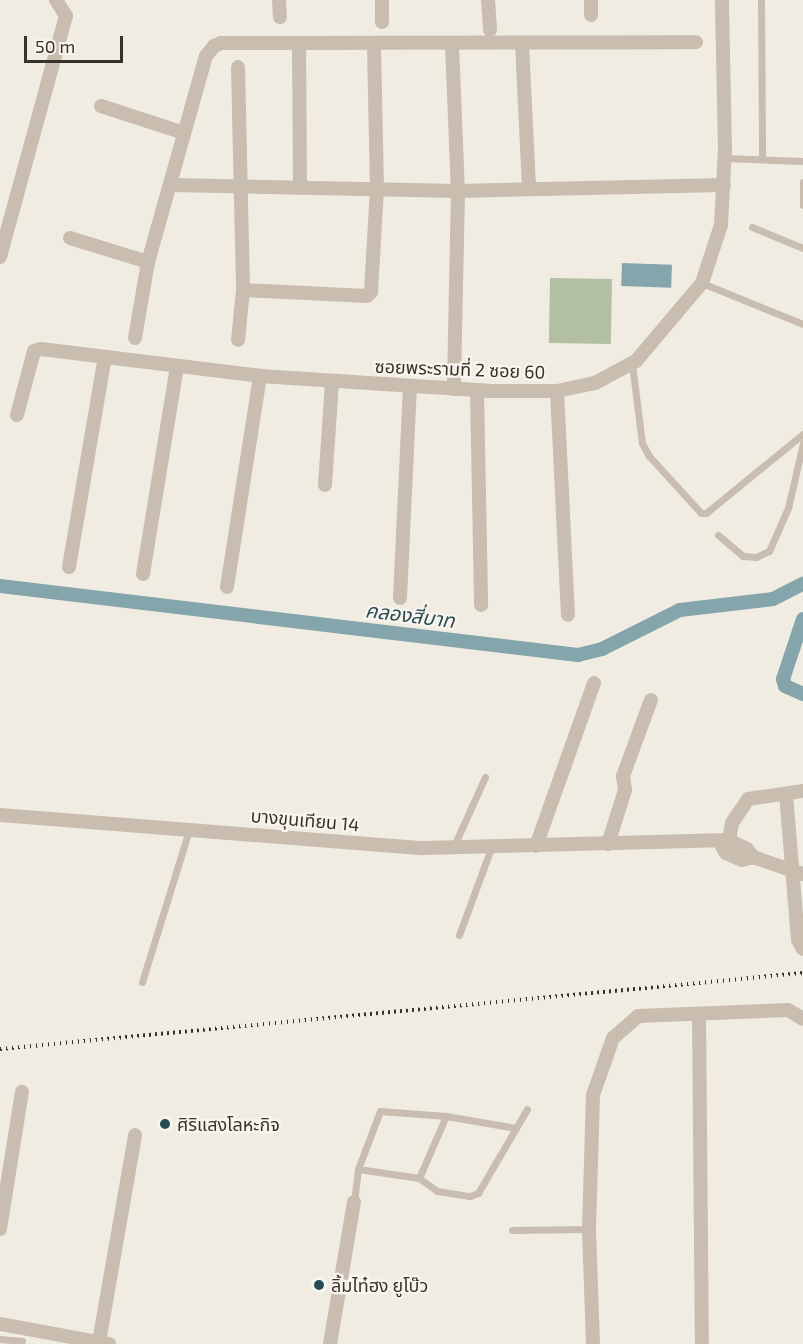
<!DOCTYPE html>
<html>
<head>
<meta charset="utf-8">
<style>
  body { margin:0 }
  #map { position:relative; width:803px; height:1344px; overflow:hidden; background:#f1ece2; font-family:"Exo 2","Noto Sans Thai",sans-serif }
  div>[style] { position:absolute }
  .green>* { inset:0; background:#b3bfa3; transform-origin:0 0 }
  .water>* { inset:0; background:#84a5ab; transform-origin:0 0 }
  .canal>* { height:14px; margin:-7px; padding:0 7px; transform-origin:7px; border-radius:7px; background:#84a5ab }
  .lane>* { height:7px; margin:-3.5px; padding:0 3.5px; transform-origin:3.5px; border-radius:3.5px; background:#c8bdaf }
  .street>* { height:14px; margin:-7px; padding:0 7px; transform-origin:7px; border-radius:7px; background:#c8bdaf }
  .rail>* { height:4px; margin-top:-2px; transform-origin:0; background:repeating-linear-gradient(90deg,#38312c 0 1.5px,transparent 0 6px) }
  .dots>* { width:16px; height:16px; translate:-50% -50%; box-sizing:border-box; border:3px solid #f9f5ee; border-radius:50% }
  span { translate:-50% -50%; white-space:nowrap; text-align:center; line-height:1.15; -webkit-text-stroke:4.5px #f9f5ee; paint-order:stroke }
  .street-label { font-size:18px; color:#38312c }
  .poi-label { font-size:18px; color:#38312c }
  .left { translate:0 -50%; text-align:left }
  .water-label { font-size:20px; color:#264d55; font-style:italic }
  .scale { position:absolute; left:24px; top:36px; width:99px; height:27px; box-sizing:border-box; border:3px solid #38312c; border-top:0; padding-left:8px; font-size:18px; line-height:21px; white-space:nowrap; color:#38312c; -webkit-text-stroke:4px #f9f5ee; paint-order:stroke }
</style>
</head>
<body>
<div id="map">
  <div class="green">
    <div style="left:550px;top:278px;width:62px;height:65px;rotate:1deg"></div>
  </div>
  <div class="water">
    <div style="left:622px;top:263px;width:50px;height:23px;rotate:2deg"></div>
  </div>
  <div class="canal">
    <div style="left:0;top:586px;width:582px;rotate:6.81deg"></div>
    <div style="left:578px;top:655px;width:25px;rotate:-14deg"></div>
    <div style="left:602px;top:649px;width:87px;rotate:-26.6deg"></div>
    <div style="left:680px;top:610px;width:94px;rotate:-6.7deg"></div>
    <div style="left:773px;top:599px;width:34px;rotate:-27deg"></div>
    <div style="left:803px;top:619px;width:63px;rotate:108.4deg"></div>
    <div style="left:783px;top:679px;width:7px;rotate:74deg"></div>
    <div style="left:785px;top:686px;width:20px;rotate:24deg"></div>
  </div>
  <div class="lane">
    <div style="left:761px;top:0;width:159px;rotate:89.6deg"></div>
    <div style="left:725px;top:158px;width:78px;rotate:2.2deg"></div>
    <div style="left:803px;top:182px;width:23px;rotate:90deg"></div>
    <div style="left:752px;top:227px;width:55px;rotate:22.4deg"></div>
    <div style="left:702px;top:283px;width:109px;rotate:22.1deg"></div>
    <div style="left:632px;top:364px;width:80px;rotate:82.8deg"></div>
    <div style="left:642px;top:443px;width:15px;rotate:62deg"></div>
    <div style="left:649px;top:456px;width:77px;rotate:47.6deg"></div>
    <div style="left:701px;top:513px;width:5px"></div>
    <div style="left:706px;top:513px;width:125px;rotate:-39.2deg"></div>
    <div style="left:718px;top:535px;width:33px;rotate:40deg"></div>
    <div style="left:743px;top:556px;width:13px;rotate:4deg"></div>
    <div style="left:756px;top:557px;width:14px;rotate:-25deg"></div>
    <div style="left:769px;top:551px;width:47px;rotate:-66.2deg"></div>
    <div style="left:788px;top:508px;width:67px;rotate:-77deg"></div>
    <div style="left:453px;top:848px;width:78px;rotate:-65.7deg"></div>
    <div style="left:459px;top:935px;width:93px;rotate:-69.8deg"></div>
    <div style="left:142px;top:982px;width:159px;rotate:-72.8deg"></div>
    <div style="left:358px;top:1169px;width:62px;rotate:-69.2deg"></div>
    <div style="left:380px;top:1111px;width:66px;rotate:4.3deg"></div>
    <div style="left:419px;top:1178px;width:68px;rotate:-66.5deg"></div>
    <div style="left:446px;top:1116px;width:71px;rotate:9.7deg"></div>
    <div style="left:354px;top:1202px;width:33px;rotate:-83deg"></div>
    <div style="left:358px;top:1169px;width:62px;rotate:8.4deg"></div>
    <div style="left:419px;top:1178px;width:22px;rotate:36deg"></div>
    <div style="left:437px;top:1191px;width:33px;rotate:9deg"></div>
    <div style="left:470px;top:1196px;width:9px;rotate:-21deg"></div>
    <div style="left:478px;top:1193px;width:97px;rotate:-59.7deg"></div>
    <div style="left:512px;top:1230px;width:77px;rotate:-0.7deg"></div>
    <div style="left:0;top:1339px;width:22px;rotate:5deg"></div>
  </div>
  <div class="street">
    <div style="left:279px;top:0;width:17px;rotate:87deg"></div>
    <div style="left:382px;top:0;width:22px;rotate:90deg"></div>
    <div style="left:488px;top:0;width:30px;rotate:86deg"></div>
    <div style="left:591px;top:0;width:15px;rotate:90deg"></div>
    <div style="left:299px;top:44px;width:144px;rotate:89.6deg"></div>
    <div style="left:452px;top:44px;width:147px;rotate:87.7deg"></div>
    <div style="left:458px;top:191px;width:198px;rotate:91.2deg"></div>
    <div style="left:522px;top:44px;width:143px;rotate:87.2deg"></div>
    <div style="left:238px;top:67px;width:223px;rotate:88.7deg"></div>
    <div style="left:243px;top:290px;width:50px;rotate:95.7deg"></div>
    <div style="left:101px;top:106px;width:87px;rotate:18deg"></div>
    <div style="left:171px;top:185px;width:287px;rotate:1.2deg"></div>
    <div style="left:458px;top:191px;width:266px;rotate:-1.3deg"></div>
    <div style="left:70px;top:238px;width:82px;rotate:17.1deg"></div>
    <div style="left:0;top:257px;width:250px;rotate:-74.7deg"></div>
    <div style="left:66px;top:16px;width:19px;rotate:-122deg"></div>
    <div style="left:243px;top:290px;width:124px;rotate:2.8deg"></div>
    <div style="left:367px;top:296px;width:6px;rotate:-45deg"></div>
    <div style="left:371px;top:292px;width:103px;rotate:-86.7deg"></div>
    <div style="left:377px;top:189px;width:144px;rotate:-91.2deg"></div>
    <div style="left:135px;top:338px;width:77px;rotate:-80.3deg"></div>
    <div style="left:148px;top:262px;width:214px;rotate:-74.3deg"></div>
    <div style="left:206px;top:56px;width:13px;rotate:-51deg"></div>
    <div style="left:214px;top:46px;width:8px;rotate:-23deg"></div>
    <div style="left:221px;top:43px;width:475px;rotate:-0.1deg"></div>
    <div style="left:477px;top:391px;width:214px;rotate:88.9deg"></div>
    <div style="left:557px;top:391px;width:224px;rotate:87.2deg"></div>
    <div style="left:17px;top:415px;width:66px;rotate:-75.1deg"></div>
    <div style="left:34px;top:351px;width:7px;rotate:-16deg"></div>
    <div style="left:41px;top:349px;width:221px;rotate:7deg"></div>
    <div style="left:260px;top:376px;width:229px;rotate:3.7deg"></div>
    <div style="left:489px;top:391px;width:68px"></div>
    <div style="left:557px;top:391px;width:39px;rotate:-12deg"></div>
    <div style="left:595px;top:383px;width:47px;rotate:-28.2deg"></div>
    <div style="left:636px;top:361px;width:102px;rotate:-49.8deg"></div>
    <div style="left:702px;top:283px;width:61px;rotate:-71.9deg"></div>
    <div style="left:721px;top:225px;width:76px;rotate:-87deg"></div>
    <div style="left:725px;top:149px;width:149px;rotate:-91.2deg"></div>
    <div style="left:325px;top:485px;width:104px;rotate:-86.1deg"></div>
    <div style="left:69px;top:567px;width:213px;rotate:-80.3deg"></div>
    <div style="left:143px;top:574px;width:210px;rotate:-80.7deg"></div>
    <div style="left:227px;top:587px;width:214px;rotate:-81.1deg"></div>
    <div style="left:400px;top:598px;width:212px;rotate:-87.3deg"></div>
    <div style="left:786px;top:794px;width:146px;rotate:85.3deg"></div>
    <div style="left:798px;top:940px;width:10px;rotate:61deg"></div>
    <div style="left:0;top:815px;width:424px;rotate:4.5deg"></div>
    <div style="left:423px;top:848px;width:306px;rotate:-1.5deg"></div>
    <div style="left:729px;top:840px;width:20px;rotate:27deg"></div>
    <div style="left:747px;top:849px;width:10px;rotate:53deg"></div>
    <div style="left:753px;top:857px;width:53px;rotate:18.8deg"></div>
    <div style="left:729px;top:840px;width:17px;rotate:-80deg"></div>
    <div style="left:732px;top:823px;width:29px;rotate:-56deg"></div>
    <div style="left:748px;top:799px;width:56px;rotate:-8.3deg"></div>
    <div style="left:720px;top:843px;width:12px;rotate:59deg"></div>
    <div style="left:726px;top:853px;width:17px;rotate:24deg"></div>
    <div style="left:742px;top:860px;width:11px;rotate:-15deg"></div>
    <div style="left:608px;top:844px;width:57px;rotate:-72.5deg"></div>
    <div style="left:625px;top:790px;width:14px;rotate:-98deg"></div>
    <div style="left:623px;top:776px;width:81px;rotate:-69.8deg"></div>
    <div style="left:536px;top:846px;width:173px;rotate:-70.4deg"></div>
    <div style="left:699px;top:1014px;width:330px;rotate:89.5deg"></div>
    <div style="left:0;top:1229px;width:139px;rotate:-80.9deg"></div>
    <div style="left:0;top:1324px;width:111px;rotate:10.4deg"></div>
    <div style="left:99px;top:1342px;width:210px;rotate:-80.1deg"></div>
    <div style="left:330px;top:1344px;width:144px;rotate:-80.4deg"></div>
    <div style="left:593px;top:1344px;width:115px;rotate:-92deg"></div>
    <div style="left:589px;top:1229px;width:134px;rotate:-88.3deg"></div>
    <div style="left:593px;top:1095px;width:60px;rotate:-70.7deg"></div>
    <div style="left:613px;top:1038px;width:33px;rotate:-41deg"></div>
    <div style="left:638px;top:1016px;width:150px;rotate:-2.3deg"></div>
    <div style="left:788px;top:1010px;width:17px;rotate:31deg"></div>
  </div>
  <div class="rail">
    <div style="left:0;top:1049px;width:807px;rotate:-5.41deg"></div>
  </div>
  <div class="dots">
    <div style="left:165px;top:1124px;background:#264d55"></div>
    <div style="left:319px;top:1285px;background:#264d55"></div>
  </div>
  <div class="street-label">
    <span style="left:460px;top:369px;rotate:2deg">ซอยพระรามที่ 2 ซอย 60</span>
    <span style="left:305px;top:820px;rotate:5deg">บางขุนเทียน 14</span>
  </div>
  <div class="poi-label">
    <span class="left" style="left:177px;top:1124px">ศิริแสงโลหะกิจ</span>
    <span class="left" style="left:331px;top:1285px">ลิ้มไท๋ฮง ยูโบ๊ว</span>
  </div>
  <div class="water-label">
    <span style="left:410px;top:615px;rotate:7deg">คลองสี่บาท</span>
  </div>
  <div class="scale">50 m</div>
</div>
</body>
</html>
